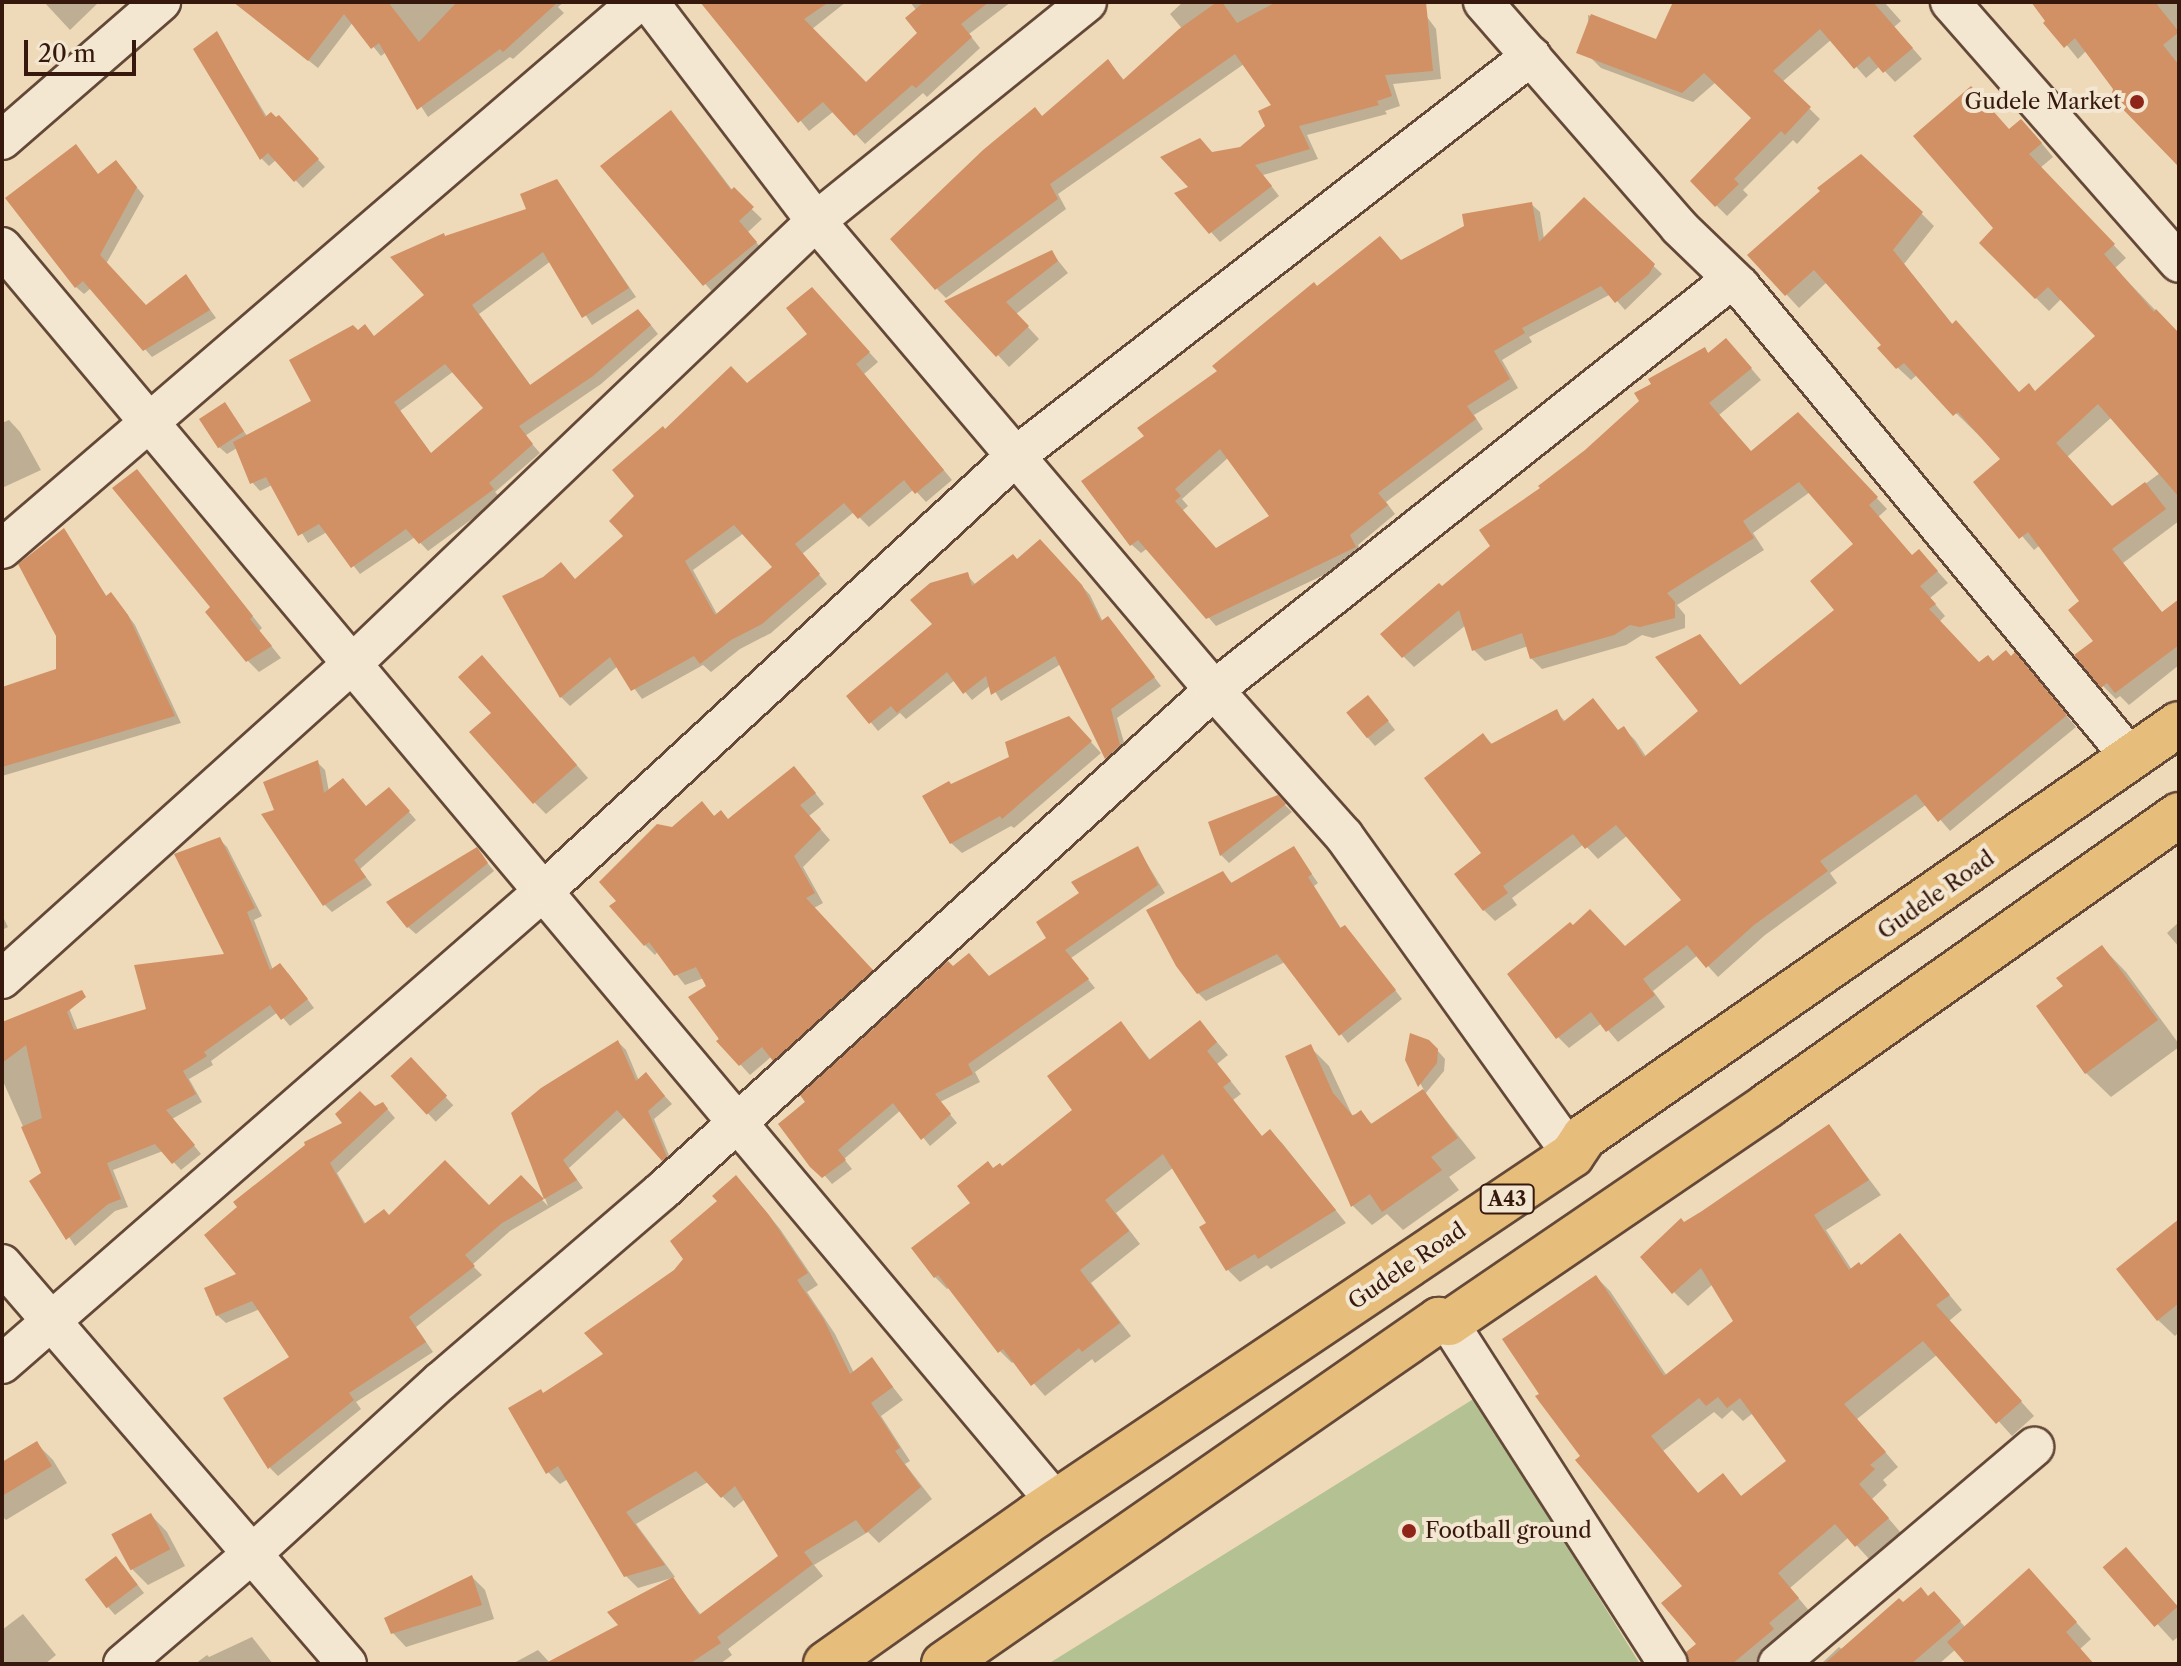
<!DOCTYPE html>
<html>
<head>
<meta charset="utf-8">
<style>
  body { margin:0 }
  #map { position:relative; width:2181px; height:1666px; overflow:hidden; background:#eedab9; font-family:"Libre Caslon Text",serif }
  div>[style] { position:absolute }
  .green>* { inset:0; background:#b4c193 }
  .shadow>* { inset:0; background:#0003; transform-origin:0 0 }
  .building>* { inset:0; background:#d29065; transform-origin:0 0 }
  .roads { filter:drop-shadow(2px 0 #644838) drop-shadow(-2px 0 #644838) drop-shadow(0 2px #644838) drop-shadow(0 -2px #644838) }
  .street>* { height:38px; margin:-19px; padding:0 19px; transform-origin:19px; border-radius:19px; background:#f4e7d2 }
  .highway>* { height:44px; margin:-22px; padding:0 22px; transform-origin:22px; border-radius:22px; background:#e7bd7c }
  .dots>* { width:22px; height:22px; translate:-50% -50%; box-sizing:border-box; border:4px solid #f4e7d2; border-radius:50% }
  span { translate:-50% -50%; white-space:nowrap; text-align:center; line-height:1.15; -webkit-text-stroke:8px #f4e7d2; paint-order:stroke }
  .shield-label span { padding:2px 6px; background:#f4e7d2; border:2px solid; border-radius:6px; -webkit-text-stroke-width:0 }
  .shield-label { font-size:20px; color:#36180d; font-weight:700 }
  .poi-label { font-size:22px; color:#36180d }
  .right { translate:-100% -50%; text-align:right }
  .left { translate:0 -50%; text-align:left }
  .street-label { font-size:22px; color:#36180d }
  .frame { position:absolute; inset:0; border:4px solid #36180d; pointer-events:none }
  .scale { position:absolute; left:24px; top:40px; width:112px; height:36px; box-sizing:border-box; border:4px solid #36180d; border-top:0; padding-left:10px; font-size:24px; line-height:28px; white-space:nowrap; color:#36180d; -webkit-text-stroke:6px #f4e7d2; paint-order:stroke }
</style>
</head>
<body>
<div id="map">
  <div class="green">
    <div style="clip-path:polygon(1475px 1398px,1640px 1664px,1048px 1664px)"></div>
  </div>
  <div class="shadow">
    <div style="clip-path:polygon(44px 2px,99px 2px,70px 30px)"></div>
    <div style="clip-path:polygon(269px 2px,564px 2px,558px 7px,564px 13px,513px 59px,510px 57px,428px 117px,386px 52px,381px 56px,353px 22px,318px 68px,261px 23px)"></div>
    <div style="clip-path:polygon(703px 2px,846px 2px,812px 29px,866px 84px,920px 33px,917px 11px,910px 2px,1011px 2px,969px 34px,980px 48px,927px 97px,923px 93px,865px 144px,834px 111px,809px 131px)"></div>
    <div style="clip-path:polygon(1183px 2px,1416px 2px,1436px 29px,1441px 79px,1393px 84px,1400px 106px,1385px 111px,1387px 114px,1307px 135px,1318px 159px,1263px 175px,1279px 196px,1220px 242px,1211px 232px,1213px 154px,1241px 149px,1268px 126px,1274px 105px,1244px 64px,1058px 194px,1066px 209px,946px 298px,937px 289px,1043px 118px,1108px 62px,1125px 81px,1184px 31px,1170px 14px)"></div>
    <div style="clip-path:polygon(1695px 2px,1884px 2px,1901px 21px,1894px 27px,1922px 59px,1895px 82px,1880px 66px,1866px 78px,1832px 39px,1782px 82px,1820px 119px,1797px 144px,1793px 140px,1743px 190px,1748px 195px,1727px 216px,1692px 181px,1754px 118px,1716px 82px,1693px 102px,1601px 68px,1590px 57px,1588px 15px,1657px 41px)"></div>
    <div style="clip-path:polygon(2032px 2px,2179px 2px,2179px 167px,2113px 96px,2115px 89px,2086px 51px,2078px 59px)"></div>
    <div style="clip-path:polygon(217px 34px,267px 117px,286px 125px,325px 167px,303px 188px,276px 160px,269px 166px,262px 159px)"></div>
    <div style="clip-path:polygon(681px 123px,733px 191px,762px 219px,748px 232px,765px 253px,715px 295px,603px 167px)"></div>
    <div style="clip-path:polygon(evenodd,2009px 131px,2034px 134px,2053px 157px,2040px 168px,2126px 258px,2115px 268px,2179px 335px,2179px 521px,2123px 563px,2163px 614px,2179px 602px,2179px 665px,2129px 705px,2120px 696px,2116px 699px,2103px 686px,2096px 641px,2082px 602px,2040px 545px,2034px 550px,1976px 482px,2003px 459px,1917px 375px,1911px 380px,1898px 368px,1880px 348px,1884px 345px,1827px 282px,1799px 308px,1750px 255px,1921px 213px,1934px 226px,1904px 264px,1953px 325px,2020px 394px,2036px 393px,2098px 336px,2062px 298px,2049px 311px,1981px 243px,1996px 228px,2009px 131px,2112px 417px,2160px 473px,2113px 508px,2067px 457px,2112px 417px)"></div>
    <div style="clip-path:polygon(76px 146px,99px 176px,116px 162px,144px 196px,106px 264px,146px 307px,186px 276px,216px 318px,152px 357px,91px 288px,84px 294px,76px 287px)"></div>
    <div style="clip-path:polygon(evenodd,557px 181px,636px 297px,592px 325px,551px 261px,479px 314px,531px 386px,646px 319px,658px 334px,601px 384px,525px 436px,540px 453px,495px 492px,501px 498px,428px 551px,415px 537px,360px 574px,327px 532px,308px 543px,272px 485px,260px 491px,252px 482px,237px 448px,227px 454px,219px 447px,224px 404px,248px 437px,314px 402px,357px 332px,375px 338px,427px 296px,446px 238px,528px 210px,557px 181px,454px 371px,486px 408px,432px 455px,400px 411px,454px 371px)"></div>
    <div style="clip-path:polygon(evenodd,1584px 200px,1662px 274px,1625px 310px,1611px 294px,1529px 337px,1532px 342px,1502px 360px,1518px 388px,1474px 415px,1483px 429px,1386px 502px,1395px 514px,1358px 545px,1364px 556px,1216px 626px,1148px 548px,1141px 553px,1132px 545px,1084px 481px,1147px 436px,1317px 288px,1401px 262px,1531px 204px,1540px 212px,1544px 239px,1584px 200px,1229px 457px,1272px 517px,1216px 550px,1182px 511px,1188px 506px,1182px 499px,1229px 457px)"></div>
    <div style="clip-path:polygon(1052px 253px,1068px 273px,1016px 314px,1039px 339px,1009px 367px,948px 301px)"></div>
    <div style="clip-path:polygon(evenodd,821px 299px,878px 362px,864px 374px,952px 480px,926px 502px,914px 489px,869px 527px,854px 512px,802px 554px,827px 584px,771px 633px,740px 649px,711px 672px,703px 665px,642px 699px,618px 666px,570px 706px,561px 697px,576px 580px,626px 537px,636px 496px,665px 432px,748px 386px,810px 334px,821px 299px,744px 533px,774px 568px,718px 616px,693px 570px,744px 533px)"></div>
    <div style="clip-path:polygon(1705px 350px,1709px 354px,1737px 352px,1761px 380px,1719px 415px,1752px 453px,1809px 426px,1887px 509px,1878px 517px,1913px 557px,1930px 563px,1948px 583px,1930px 598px,1945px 616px,1939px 622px,1980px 665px,2011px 658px,2026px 666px,2076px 727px,1950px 831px,1927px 804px,1830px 873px,1837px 883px,1765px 935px,1718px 977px,1698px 955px,1653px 991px,1665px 1007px,1618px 1042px,1602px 1023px,1569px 1048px,1558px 1037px,1625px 948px,1684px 900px,1628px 835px,1598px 859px,1584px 844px,1512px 898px,1517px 905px,1495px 921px,1484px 910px,1483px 735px,1493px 745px,1556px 712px,1566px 722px,1593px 701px,1619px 732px,1624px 729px,1635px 740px,1647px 758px,1701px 711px,1711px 648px,1742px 687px,1837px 610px,1856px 544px,1810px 492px,1753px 533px,1764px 550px,1677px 605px,1685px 615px,1685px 628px,1653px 638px,1642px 635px,1626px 645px,1542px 669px,1531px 658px,1528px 646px,1485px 661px,1474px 650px,1466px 625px,1414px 667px,1403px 656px,1442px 588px,1492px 547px,1542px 488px)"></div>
    <div style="clip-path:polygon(9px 420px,20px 432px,41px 470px,2px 488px,2px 423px)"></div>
    <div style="clip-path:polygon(147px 483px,262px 628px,259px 631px,281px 658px,259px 672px,248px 661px,213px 607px)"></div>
    <div style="clip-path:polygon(64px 531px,107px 597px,118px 602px,135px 625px,181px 723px,2px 776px,2px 689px,58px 671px)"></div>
    <div style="clip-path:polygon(1048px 549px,1090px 595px,1103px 622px,1115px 626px,1161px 686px,1117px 718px,1127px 753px,1114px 766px,1107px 758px,1061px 664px,1001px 701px,991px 685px,972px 700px,955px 680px,906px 719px,900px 713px,878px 731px,849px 696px,935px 624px,967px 575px,976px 585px)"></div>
    <div style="clip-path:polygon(494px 670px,588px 778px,546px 814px,534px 802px,494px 713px)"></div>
    <div style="clip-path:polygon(1376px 705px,1395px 730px,1375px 746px,1368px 738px)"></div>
    <div style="clip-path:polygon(1079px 729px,1101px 753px,1014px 828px,1011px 826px,962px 853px,951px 843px,952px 786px)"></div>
    <div style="clip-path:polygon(317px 762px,325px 770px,329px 792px,367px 808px,396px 797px,416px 820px,360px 869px,372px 885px,332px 912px,325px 905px,277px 811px)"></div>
    <div style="clip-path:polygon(803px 778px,824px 804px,809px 816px,830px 840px,803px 867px,823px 903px,814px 908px,881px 981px,784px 1069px,772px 1056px,750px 1075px,719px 1041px,704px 978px,685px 985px,658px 951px,655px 955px,645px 945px,673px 829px,702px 803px,715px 817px,729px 820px)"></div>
    <div style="clip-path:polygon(1277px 797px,1292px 812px,1229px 863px,1221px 855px,1210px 823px)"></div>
    <div style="clip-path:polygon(219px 839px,227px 847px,262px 916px,254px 920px,273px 970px,288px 973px,314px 1008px,290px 1026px,278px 1012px,211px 1061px,213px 1065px,189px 1079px,202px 1102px,172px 1119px,201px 1154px,181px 1170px,163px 1151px,113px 1170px,128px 1207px,115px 1211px,75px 1246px,32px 1181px,44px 1174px,2px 1079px,2px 1038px,69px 1008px,78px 1031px,148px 1011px,227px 956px)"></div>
    <div style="clip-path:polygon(476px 849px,494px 871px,416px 934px,408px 927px)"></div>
    <div style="clip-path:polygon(1138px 849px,1165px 893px,1071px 958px,1095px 988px,975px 1072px,980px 1082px,940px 1102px,957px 1123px,930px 1146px,901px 1110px,844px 1159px,852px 1169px,832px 1184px,780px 1124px,954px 969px,989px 978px,1049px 938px,1082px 894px)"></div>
    <div style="clip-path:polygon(1294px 849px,1318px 883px,1314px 886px,1342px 930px,1352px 935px,1402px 999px,1348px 1043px,1285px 962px,1206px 1001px,1198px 993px,1223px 874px,1233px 884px)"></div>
    <div style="clip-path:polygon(2px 915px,8px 927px,2px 930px)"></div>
    <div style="clip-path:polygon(2179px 922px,2179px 947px,2167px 933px)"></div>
    <div style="clip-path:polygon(2102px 947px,2126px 972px,2179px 1044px,2179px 1047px,2111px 1097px,2086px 1073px)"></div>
    <div style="clip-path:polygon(1200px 1022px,1228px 1055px,1217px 1064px,1241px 1094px,1233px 1100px,1263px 1138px,1270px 1132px,1282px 1143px,1346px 1223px,1271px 1269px,1267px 1265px,1240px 1282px,1228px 1270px,1202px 1228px,1208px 1224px,1174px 1167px,1116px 1213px,1140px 1244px,1091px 1283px,1131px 1336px,1095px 1363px,1092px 1359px,1045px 1396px,1014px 1361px,1012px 1363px,1000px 1351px,950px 1287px,947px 1289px,935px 1277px,994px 1170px,1002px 1168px,1075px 1111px,1121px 1023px,1151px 1061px)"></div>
    <div style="clip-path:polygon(618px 1042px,626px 1050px,639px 1081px,653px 1083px,672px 1104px,654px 1119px,673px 1165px,671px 1167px,664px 1160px,626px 1116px,569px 1168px,583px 1188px,510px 1231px,472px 1265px,482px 1275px,416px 1327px,433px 1352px,356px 1402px,361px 1409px,278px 1476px,270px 1468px,291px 1358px,260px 1309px,226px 1323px,217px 1315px,240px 1275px,207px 1235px,383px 1104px,395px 1118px,337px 1173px,366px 1225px,390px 1217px,489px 1208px,521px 1178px,548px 1206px,513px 1113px)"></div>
    <div style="clip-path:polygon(1310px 1047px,1329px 1066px,1352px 1115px,1361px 1113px,1373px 1125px,1424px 1090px,1407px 1060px,1437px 1050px,1445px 1059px,1444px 1071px,1425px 1094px,1476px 1158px,1449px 1177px,1459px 1190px,1403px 1230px,1387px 1214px,1372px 1225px,1353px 1206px,1288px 1057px)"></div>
    <div style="left:411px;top:1060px;width:62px;height:24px;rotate:47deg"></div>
    <div style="clip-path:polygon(evenodd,1829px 1126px,1881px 1195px,1826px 1230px,1852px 1270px,1861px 1267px,1900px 1236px,1962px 1310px,1949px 1321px,2034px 1416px,2012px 1436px,1938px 1354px,1857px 1419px,1898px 1467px,1883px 1480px,1887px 1485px,1872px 1499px,1901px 1533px,1870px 1560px,1849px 1537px,1790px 1588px,1811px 1613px,1761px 1664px,1701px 1664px,1685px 1586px,1583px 1456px,1596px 1277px,1610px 1291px,1667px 1376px,1736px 1322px,1713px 1284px,1688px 1306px,1674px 1292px,1684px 1224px,1829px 1126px,1732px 1410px,1743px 1421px,1753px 1413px,1789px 1462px,1742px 1497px,1723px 1476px,1699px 1494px,1663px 1451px,1714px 1412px,1722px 1419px,1732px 1410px)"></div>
    <div style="clip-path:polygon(747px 1189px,780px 1229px,818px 1285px,807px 1292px,835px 1334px,854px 1373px,872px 1360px,903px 1400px,881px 1416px,910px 1461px,905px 1464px,932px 1499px,879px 1543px,868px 1532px,814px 1565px,823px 1576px,728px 1649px,732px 1655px,720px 1664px,512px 1664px,538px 1650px,550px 1663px,621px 1626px,673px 1580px,701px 1615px,781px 1556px,745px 1499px,734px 1508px,708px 1482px,636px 1524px,675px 1577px,638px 1588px,626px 1576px,568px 1479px,560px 1484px,548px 1472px,544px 1394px,606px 1354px)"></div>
    <div style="clip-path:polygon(2179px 1221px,2179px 1332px,2175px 1336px,2158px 1320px)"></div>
    <div style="clip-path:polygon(37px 1444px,53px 1460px,67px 1483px,6px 1520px,2px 1516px,2px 1464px)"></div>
    <div style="clip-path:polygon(151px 1515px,167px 1532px,185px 1566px,148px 1585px,132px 1569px)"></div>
    <div style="clip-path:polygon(123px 1566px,144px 1593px,115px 1615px,108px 1607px)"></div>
    <div style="clip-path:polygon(2142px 1566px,2179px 1608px,2179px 1636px,2173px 1641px,2105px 1567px)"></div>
    <div style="clip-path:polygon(472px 1577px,485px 1590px,494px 1619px,406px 1647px,393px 1633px)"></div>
    <div style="clip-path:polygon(2044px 1586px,2091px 1639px,2080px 1649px,2094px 1664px,1969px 1664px,1956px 1649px,1939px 1664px,1821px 1664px,1839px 1647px,1843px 1650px,1903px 1605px,1929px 1598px,1947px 1607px,1966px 1628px)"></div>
    <div style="clip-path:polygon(23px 1614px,56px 1655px,45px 1664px,2px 1664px,2px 1630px)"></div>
    <div style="clip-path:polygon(252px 1637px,273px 1664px,195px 1664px,207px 1655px,209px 1657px)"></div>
  </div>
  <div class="building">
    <div style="clip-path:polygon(233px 2px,388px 2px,419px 42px,457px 2px,558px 2px,503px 52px,500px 49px,417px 110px,379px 43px,371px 49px,344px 14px,308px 61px)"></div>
    <div style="clip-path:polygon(700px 2px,829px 2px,804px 19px,866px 82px,917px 33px,905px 18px,924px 2px,989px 2px,961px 24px,972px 37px,916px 88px,912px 85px,854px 136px,823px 102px,798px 123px)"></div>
    <div style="clip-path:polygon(1217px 2px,1222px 2px,1237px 23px,1276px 2px,1426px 2px,1433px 71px,1385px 75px,1392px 96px,1377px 101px,1379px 105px,1299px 126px,1310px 149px,1255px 165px,1272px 186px,1209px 234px,1174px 193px,1188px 187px,1160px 157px,1200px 138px,1212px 152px,1240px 147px,1265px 126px,1258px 111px,1271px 105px,1235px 54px,1050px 184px,1058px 199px,935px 290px,890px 239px,983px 150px,1035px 107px,1042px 116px,1108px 59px,1123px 80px,1179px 29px)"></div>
    <div style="clip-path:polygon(1673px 2px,1873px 2px,1913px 48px,1883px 73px,1869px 56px,1854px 69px,1820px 29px,1773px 71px,1811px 107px,1785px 135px,1781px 131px,1734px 179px,1739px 184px,1715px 207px,1690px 181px,1751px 118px,1704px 73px,1682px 93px,1576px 53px,1591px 14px,1656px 39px)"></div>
    <div style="clip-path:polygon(2031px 2px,2155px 2px,2179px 32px,2163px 45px,2179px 65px,2179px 167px,2111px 97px,2113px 89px,2075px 38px,2064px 48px,2043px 23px,2045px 21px)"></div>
    <div style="clip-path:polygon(217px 31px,265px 117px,271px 112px,276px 117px,279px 115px,319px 159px,294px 182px,268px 153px,260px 160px,193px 49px)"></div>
    <div style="clip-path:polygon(1971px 86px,2009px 129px,2021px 119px,2042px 143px,2029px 154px,2115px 244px,2104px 254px,2154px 312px,2156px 309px,2179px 333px,2179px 497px,2098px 404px,2056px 443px,2112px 506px,2145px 482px,2166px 509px,2112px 549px,2162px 612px,2179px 599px,2179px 645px,2115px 693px,2107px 683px,2101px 688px,2074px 655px,2093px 641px,2068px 610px,2079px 601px,2028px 532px,2019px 539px,1973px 482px,2000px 459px,1958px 412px,1953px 416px,1904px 363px,1896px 369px,1877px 348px,1881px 345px,1814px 270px,1785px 296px,1747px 255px,1820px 191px,1817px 188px,1861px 154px,1923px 212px,1893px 250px,1952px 324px,1956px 320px,2019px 392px,2029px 383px,2035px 391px,2095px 336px,2048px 287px,2035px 299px,1979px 243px,1993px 228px,1913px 136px)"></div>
    <div style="clip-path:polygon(671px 110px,731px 190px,734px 187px,754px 207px,739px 221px,757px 242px,703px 286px,600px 166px)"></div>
    <div style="clip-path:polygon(76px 144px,98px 174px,116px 160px,137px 187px,100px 255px,146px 305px,186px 274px,210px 310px,143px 351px,83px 281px,75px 288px,5px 198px)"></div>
    <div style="clip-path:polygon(evenodd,557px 179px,629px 288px,582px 318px,543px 252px,472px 305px,530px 385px,638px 309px,651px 325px,593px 376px,519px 426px,533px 444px,489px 483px,494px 489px,419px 544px,406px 529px,351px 568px,319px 524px,298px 536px,266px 477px,250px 484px,233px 442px,311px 401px,289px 360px,353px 325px,358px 330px,365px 324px,374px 336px,424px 295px,390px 257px,444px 233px,445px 236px,526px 209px,520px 194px,557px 179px,445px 364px,483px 408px,431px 453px,394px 402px,445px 364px)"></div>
    <div style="clip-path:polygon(evenodd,1584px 197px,1655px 264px,1649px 274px,1615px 303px,1601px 286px,1522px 328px,1525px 333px,1494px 351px,1510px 379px,1467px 406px,1476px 419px,1378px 493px,1388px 505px,1350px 535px,1356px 547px,1206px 619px,1138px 540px,1130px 546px,1081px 481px,1144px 436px,1137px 428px,1217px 371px,1212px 366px,1314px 282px,1317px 286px,1380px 236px,1401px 260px,1464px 226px,1462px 214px,1532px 202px,1539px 242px,1584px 197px,1220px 449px,1269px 516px,1216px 548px,1175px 501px,1181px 496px,1175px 489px,1220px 449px)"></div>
    <div style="clip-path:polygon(1052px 250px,1058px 261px,1006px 302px,1029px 326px,996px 357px,944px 301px)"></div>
    <div style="clip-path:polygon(evenodd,812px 287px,870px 352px,856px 364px,944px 470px,915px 494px,904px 480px,858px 519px,844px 503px,795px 544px,820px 574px,762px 624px,731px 640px,700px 664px,694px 656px,631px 691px,610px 657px,560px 698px,502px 596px,543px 577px,561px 562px,575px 579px,623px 536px,609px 521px,634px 496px,612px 470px,663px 426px,665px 429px,731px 366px,747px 383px,807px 334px,786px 308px,812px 287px,734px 525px,772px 567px,715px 615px,685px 561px,734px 525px)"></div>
    <div style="clip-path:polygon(1726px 338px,1752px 368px,1709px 403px,1751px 451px,1798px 412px,1878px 497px,1869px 505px,1912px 555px,1919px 549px,1938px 571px,1920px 586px,1936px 604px,1929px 609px,1979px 662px,1988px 655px,1993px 661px,2006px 650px,2011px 656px,2015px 652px,2067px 715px,1938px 822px,1916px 794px,1820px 861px,1828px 871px,1754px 925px,1706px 968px,1687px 945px,1643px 979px,1655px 995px,1606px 1032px,1591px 1012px,1556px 1039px,1507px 974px,1570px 922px,1573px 925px,1590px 909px,1625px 946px,1681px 900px,1616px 825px,1585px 849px,1573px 834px,1503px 886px,1508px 893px,1483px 911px,1454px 874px,1481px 853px,1424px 778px,1483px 733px,1491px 744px,1557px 709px,1563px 722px,1593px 698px,1618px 730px,1624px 726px,1644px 757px,1698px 711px,1655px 657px,1700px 634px,1740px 685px,1834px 610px,1810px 581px,1853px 544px,1799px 482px,1743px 521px,1754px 538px,1667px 593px,1675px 602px,1675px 618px,1640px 627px,1630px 625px,1614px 635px,1530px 659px,1522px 633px,1472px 651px,1459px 610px,1402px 658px,1380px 634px,1439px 583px,1442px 586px,1490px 546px,1479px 530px,1540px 488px,1538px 486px,1585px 450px,1639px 401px,1634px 393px,1651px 384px,1648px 379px,1705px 347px,1708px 353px)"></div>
    <div style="left:225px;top:402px;width:35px;height:31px;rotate:57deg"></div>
    <div style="clip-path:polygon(137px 469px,253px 616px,250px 619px,272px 646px,246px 662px,205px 612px,210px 607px,112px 488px)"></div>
    <div style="clip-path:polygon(64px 528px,106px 596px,111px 592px,128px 615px,175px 716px,2px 767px,2px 687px,56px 669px,56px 636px,18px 564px)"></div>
    <div style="clip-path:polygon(1040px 539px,1082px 585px,1101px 621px,1108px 616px,1155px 677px,1111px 709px,1120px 745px,1105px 759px,1055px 656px,991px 695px,986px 676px,963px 694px,947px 672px,897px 713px,891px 706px,869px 724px,846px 696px,932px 624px,910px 600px,930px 583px,968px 572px,972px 586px,1013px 554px,1017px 559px)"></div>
    <div style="clip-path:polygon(482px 655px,577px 765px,533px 804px,469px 732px,491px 713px,458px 677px)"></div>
    <div style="left:1368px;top:695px;width:33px;height:28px;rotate:51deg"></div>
    <div style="clip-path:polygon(1069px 716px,1092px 741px,1002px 819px,1000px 816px,950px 844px,922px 796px,949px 781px,951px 784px,1009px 757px,1005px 742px)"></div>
    <div style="clip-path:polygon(318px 760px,324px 793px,343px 778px,366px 806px,389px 787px,410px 811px,354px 860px,366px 877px,323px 906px,261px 814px,274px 810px,263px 782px)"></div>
    <div style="clip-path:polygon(794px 766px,816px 793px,800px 805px,821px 829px,794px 856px,815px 893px,806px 898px,873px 970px,773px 1061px,762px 1047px,739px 1066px,716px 1041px,719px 1039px,688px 997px,706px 986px,696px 967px,674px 976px,649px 942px,644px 946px,609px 906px,616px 901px,599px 882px,657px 824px,672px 827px,702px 801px,714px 816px,721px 810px,728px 819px)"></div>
    <div style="clip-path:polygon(1278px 795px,1286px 804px,1220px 856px,1208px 822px)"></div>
    <div style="clip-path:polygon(220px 837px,255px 908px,247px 912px,270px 970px,280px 963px,308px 999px,281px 1020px,270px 1005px,204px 1052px,207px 1056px,183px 1071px,196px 1094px,166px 1110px,195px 1145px,172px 1164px,155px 1144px,107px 1163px,121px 1199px,108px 1204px,66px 1240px,29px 1181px,41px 1173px,21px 1127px,42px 1118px,26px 1045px,2px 1063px,2px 1022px,82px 990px,86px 997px,67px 1012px,74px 1030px,146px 1009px,134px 965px,224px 954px,174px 854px)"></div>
    <div style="clip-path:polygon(1138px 846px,1158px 885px,1065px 950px,1089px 979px,968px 1064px,973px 1074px,935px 1094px,951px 1114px,921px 1140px,893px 1103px,838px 1150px,846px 1160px,822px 1178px,810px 1167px,778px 1124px,805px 1102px,800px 1095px,948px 961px,953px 966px,969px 953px,989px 976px,1046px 938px,1036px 922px,1079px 893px,1071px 882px)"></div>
    <div style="clip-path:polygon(1294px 846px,1312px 874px,1308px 877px,1340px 928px,1345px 925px,1396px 990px,1339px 1036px,1277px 954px,1197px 994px,1176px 966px,1146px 910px,1223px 871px,1231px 883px)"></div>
    <div style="clip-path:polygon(477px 847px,488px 863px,407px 928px,386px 902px)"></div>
    <div style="clip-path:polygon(2102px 945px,2158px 1020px,2085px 1074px,2036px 1006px,2063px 986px,2056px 978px)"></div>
    <div style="clip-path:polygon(1200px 1020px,1217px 1042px,1207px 1051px,1231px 1081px,1223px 1087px,1262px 1136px,1270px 1129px,1336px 1210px,1258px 1259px,1255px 1254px,1226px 1271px,1199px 1227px,1206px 1223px,1163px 1154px,1105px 1200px,1129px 1231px,1080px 1270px,1120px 1323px,1082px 1352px,1079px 1348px,1031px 1386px,1003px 1349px,998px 1353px,938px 1275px,934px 1278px,911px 1248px,970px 1203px,957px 1186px,988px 1161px,993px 1168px,1000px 1163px,1002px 1166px,1072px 1110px,1047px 1076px,1121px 1021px,1149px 1060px)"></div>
    <div style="clip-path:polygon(1410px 1033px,1429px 1040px,1438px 1049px,1437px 1063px,1418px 1087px,1405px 1060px)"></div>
    <div style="clip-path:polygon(618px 1040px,636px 1081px,646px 1072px,665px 1096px,648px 1111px,667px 1157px,662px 1161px,617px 1110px,563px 1160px,577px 1180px,544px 1199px,511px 1113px,541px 1088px)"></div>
    <div style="clip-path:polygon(1311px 1044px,1333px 1093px,1353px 1116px,1361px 1110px,1371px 1124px,1423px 1089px,1458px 1138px,1431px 1157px,1442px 1170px,1382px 1212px,1370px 1194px,1351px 1207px,1285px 1056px)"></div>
    <div style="left:411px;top:1057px;width:53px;height:28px;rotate:47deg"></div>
    <div style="clip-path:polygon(360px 1091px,375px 1106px,383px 1102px,388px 1109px,330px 1163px,364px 1224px,384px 1209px,389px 1215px,445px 1160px,489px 1205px,521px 1175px,544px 1199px,502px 1223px,465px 1255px,475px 1266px,409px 1317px,426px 1342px,349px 1393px,354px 1400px,268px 1469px,223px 1398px,289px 1357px,252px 1301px,216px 1316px,204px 1288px,236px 1274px,204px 1235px,237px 1207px,233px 1202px,305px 1145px,304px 1142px,342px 1123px,335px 1114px)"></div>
    <div style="clip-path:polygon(evenodd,1829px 1124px,1869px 1180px,1814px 1215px,1849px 1270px,1859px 1262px,1861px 1265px,1900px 1233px,1950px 1295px,1936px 1305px,2022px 1401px,1996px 1424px,1923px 1341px,1844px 1404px,1886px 1452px,1870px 1465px,1875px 1469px,1859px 1484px,1889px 1518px,1855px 1547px,1835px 1524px,1778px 1573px,1799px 1598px,1769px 1623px,1774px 1629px,1732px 1664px,1690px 1664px,1686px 1652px,1696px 1644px,1661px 1603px,1682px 1586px,1575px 1460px,1580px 1456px,1535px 1396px,1539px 1394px,1502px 1339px,1596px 1275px,1664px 1376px,1733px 1321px,1701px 1268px,1672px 1294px,1640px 1257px,1681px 1218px,1684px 1222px,1702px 1211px,1829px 1124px,1718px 1397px,1727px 1408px,1740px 1398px,1786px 1461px,1741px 1496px,1723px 1473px,1698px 1493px,1651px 1436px,1699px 1398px,1706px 1406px,1718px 1397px)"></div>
    <div style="clip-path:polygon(736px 1175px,769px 1215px,808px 1273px,797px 1280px,824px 1320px,850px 1374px,872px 1357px,893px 1387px,871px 1403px,900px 1448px,895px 1451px,921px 1487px,866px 1533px,856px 1520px,804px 1552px,813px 1564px,717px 1637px,721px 1643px,689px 1664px,544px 1664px,618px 1625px,607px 1612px,673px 1577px,699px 1615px,778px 1556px,735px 1486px,721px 1498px,696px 1471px,626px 1512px,665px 1565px,624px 1577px,558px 1466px,546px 1474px,508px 1408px,541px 1389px,543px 1393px,603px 1354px,584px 1333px,674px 1270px,683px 1259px,670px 1241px,717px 1201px,712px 1196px)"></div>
    <div style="clip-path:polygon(2179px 1219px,2179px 1303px,2157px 1321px,2116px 1269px)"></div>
    <div style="clip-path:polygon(37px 1441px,52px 1466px,2px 1496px,2px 1462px)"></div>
    <div style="left:151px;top:1513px;width:41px;height:45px;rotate:62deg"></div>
    <div style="left:2126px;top:1547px;width:79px;height:31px;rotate:49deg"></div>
    <div style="left:116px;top:1556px;width:36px;height:39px;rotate:53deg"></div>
    <div style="clip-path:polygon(2029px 1568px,2077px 1622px,2066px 1632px,2094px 1664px,1966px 1664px,1947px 1642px)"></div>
    <div style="clip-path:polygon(472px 1575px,482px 1605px,391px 1634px,384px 1618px)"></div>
    <div style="clip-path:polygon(1921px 1587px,1928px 1596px,1934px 1591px,1961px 1621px,1911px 1664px,1824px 1664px,1899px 1598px,1903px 1602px)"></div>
  </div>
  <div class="roads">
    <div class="street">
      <div style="left:649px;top:2px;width:275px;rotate:52.7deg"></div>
      <div style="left:816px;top:221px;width:615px;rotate:49.68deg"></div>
      <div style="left:1214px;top:690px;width:195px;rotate:48.3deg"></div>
      <div style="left:1344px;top:836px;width:392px;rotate:54.4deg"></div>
      <div style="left:1483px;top:2px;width:298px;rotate:48.9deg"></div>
      <div style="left:1679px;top:227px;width:85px;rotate:44deg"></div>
      <div style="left:1740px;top:286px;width:613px;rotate:50.36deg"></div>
      <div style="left:1950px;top:2px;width:347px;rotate:48.7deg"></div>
      <div style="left:2px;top:140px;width:211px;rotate:-41deg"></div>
      <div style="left:2px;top:247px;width:1639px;rotate:49.98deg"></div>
      <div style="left:2px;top:549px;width:839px;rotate:-40.7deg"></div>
      <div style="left:2px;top:979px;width:471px;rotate:-42deg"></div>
      <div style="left:352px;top:664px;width:642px;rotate:-43.67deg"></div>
      <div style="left:816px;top:221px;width:348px;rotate:-38.9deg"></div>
      <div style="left:2px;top:1264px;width:528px;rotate:49.22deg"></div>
      <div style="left:1449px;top:1323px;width:405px;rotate:57.3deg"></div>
      <div style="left:2px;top:1364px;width:724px;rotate:-41.13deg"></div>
      <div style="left:547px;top:888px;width:639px;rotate:-42.65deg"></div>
      <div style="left:1017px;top:455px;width:651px;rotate:-37.82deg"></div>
      <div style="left:123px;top:1664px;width:170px;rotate:-40.5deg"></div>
      <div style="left:252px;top:1554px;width:256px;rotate:-42.5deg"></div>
      <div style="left:441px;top:1381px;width:291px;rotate:-40.7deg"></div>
      <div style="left:662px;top:1191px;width:745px;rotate:-42.23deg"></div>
      <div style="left:1214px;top:690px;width:660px;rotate:-38.42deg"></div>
      <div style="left:1778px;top:1664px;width:336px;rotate:-40.3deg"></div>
    </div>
    <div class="highway">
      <div style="left:826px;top:1664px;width:256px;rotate:-35.3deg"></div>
      <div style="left:1035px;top:1516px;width:647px;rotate:-33.91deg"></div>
      <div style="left:1572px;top:1155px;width:22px;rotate:-56deg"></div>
      <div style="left:1584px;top:1137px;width:724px;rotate:-34.77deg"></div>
      <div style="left:944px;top:1664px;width:603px;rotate:-34.8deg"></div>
      <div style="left:1439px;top:1320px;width:10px;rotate:17deg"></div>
      <div style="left:1449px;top:1323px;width:386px;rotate:-34.3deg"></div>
      <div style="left:1768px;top:1105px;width:503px;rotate:-35.21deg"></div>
    </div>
  </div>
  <div class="dots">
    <div style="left:2137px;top:102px;background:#8f2418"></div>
    <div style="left:1409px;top:1531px;background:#8f2418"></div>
  </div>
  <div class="shield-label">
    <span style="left:1507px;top:1199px">A43</span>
  </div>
  <div class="poi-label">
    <span class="right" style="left:2121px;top:102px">Gudele Market</span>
    <span class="left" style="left:1425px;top:1531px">Football ground</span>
  </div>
  <div class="street-label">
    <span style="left:1936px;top:895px;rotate:-35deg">Gudele Road</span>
    <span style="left:1407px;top:1266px;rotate:-34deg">Gudele Road</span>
  </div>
  <div class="frame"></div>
  <div class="scale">20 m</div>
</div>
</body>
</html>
